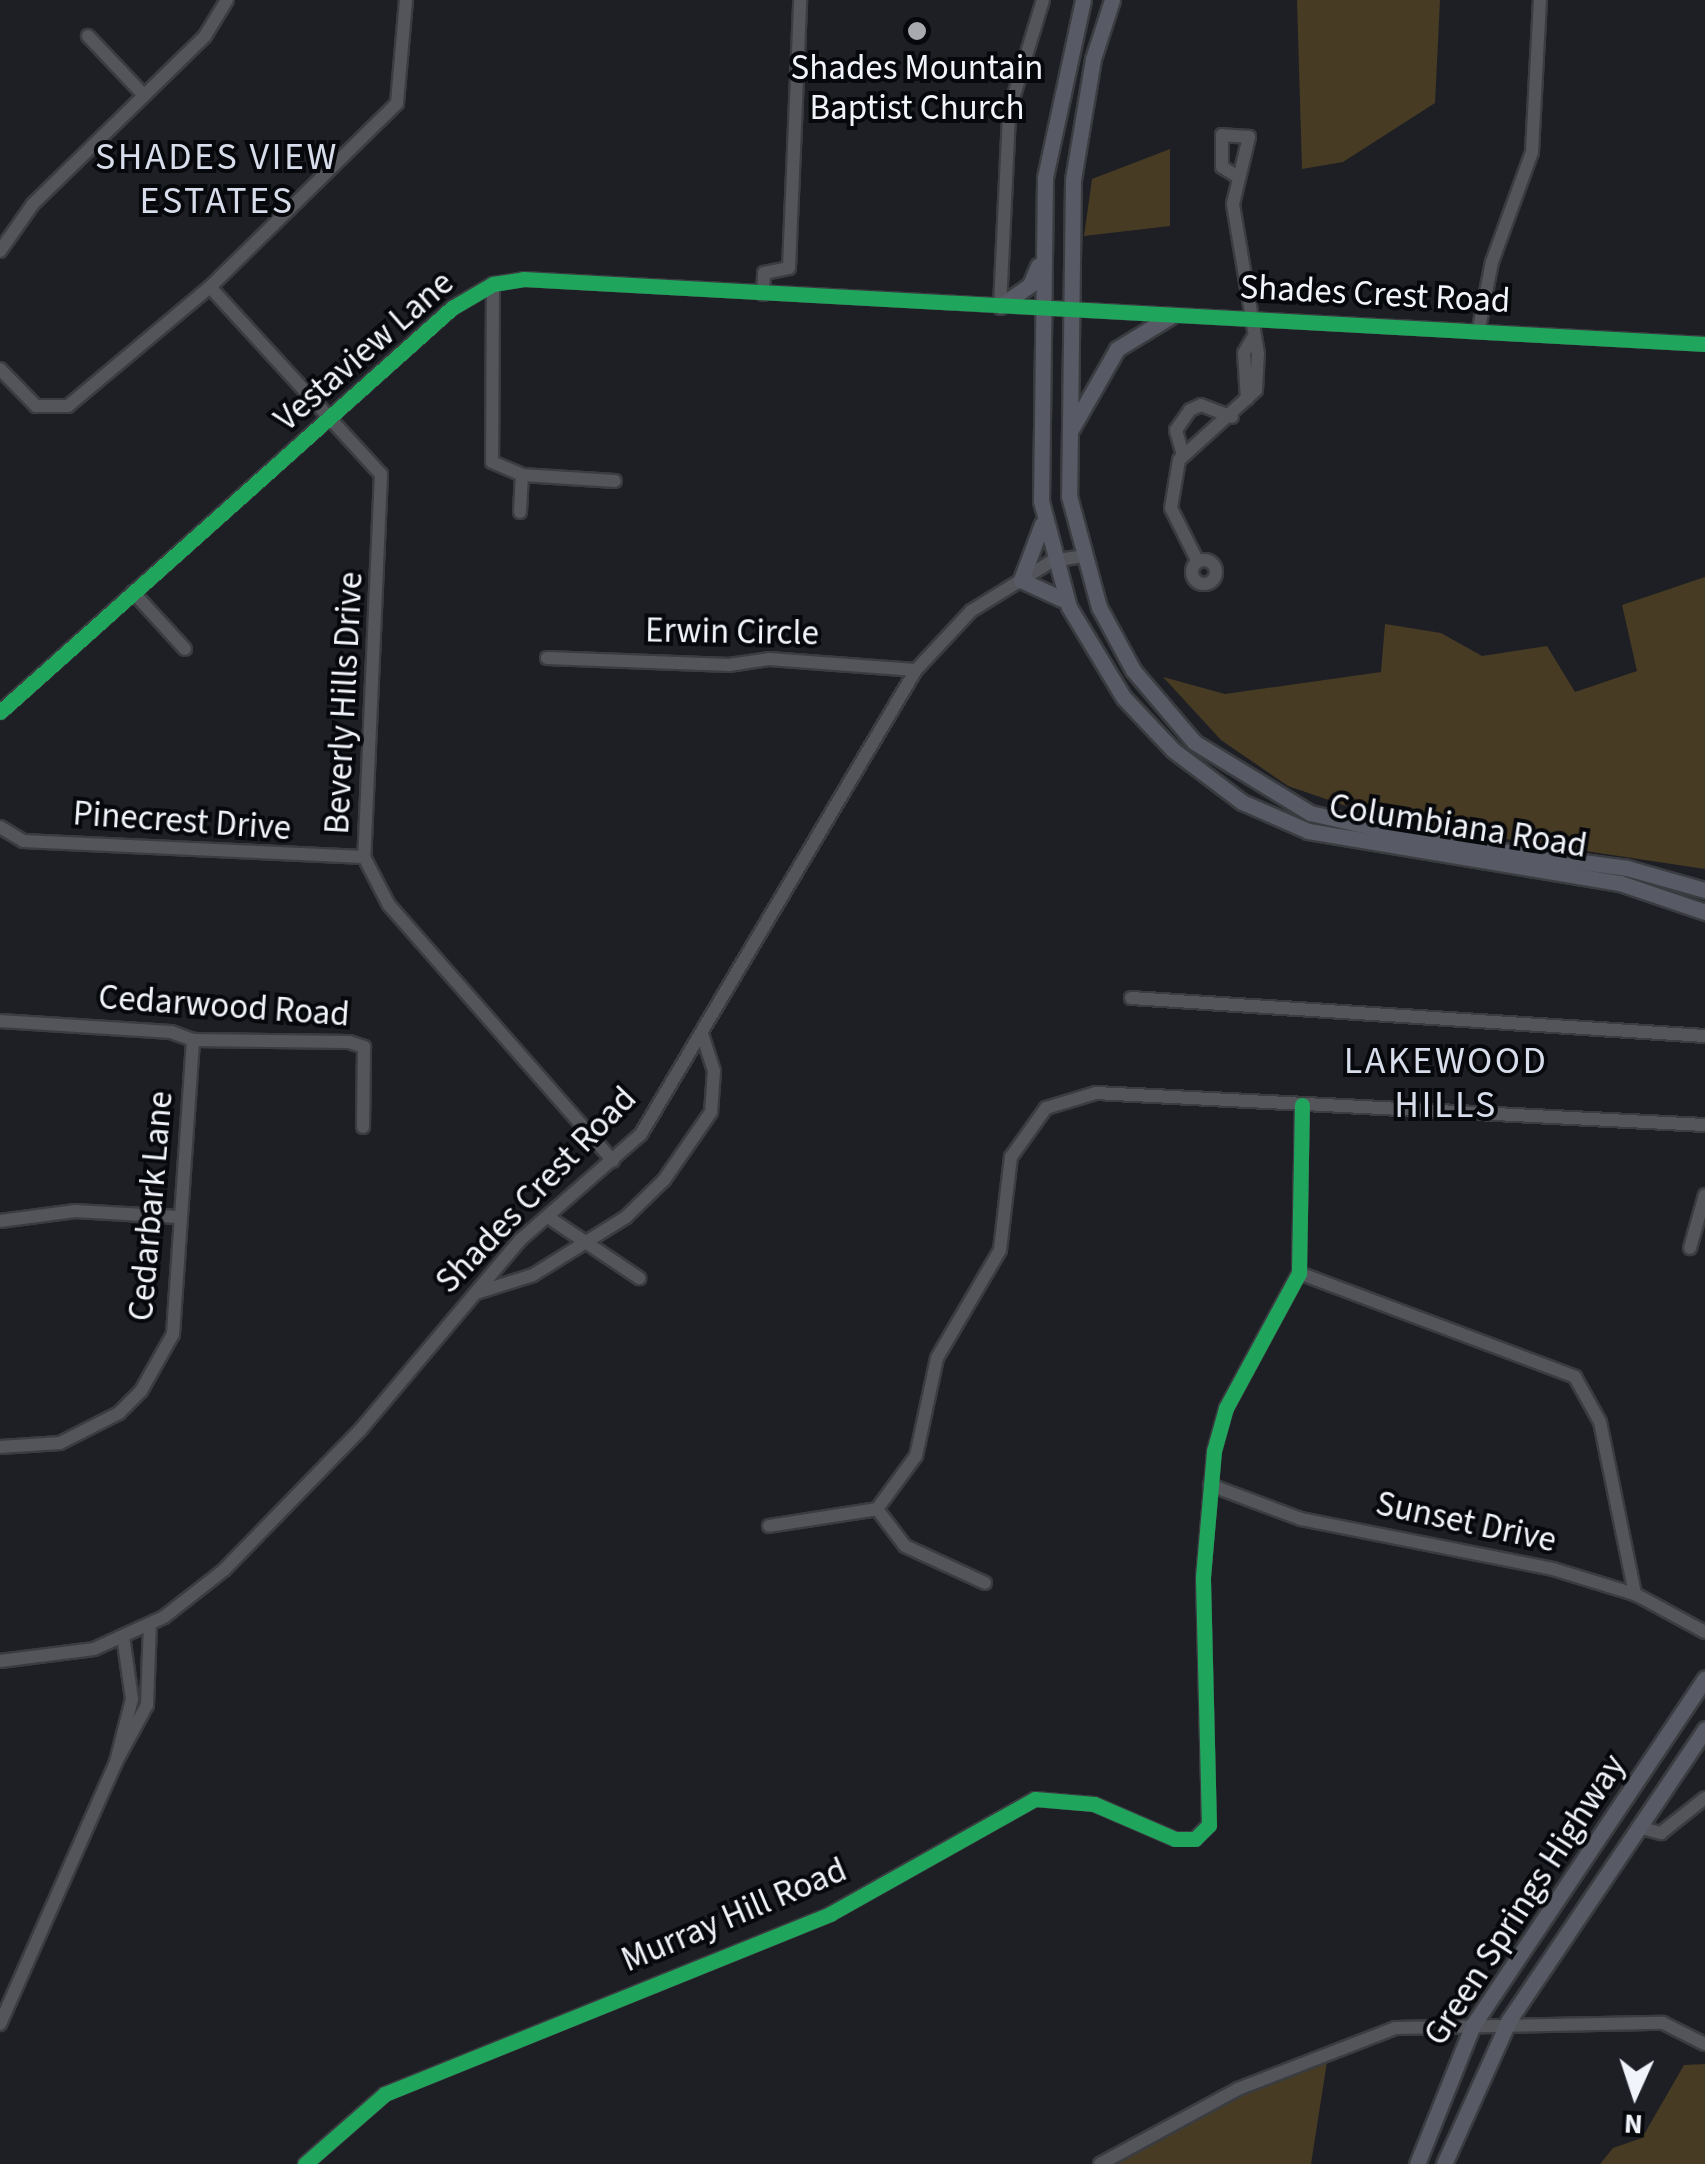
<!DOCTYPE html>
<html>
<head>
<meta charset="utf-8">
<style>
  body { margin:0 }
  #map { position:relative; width:1705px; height:2164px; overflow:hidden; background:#1d1f24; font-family:"Source Sans 3",sans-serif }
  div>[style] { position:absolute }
  .green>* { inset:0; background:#473b24 }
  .roads { filter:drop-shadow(2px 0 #3a3c40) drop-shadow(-2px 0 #3a3c40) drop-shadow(0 2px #3a3c40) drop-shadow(0 -2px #3a3c40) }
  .minor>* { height:12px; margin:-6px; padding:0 6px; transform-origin:6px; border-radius:6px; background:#53555a }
  .minor>.ring { margin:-6px; padding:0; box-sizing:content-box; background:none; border:12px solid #53555a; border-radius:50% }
  .major>* { height:15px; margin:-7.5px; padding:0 7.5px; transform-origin:7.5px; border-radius:7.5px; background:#585b65 }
  .cycleway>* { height:15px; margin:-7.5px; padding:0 7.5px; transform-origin:7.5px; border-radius:7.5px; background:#20a55d }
  .dots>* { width:28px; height:28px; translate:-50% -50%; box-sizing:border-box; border:5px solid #07080c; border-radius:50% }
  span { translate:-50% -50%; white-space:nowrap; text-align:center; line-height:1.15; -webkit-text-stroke:8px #07080c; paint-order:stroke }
  .poi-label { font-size:35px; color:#f1f4fa }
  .street-label { font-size:35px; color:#f1f4fa }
  .neighbourhood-label { font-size:38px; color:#d7ddea; letter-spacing:2.5px }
  .north { position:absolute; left:1585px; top:2044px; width:100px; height:100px; -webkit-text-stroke:8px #07080c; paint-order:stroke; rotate:183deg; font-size:28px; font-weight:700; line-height:40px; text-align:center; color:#f1f4fa }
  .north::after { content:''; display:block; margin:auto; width:35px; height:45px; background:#f1f4fa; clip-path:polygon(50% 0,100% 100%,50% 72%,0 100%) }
</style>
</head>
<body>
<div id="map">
  <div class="green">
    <div style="clip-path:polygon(1297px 0,1440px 0,1435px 103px,1343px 162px,1302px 169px)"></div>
    <div style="clip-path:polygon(1170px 149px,1170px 226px,1084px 236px,1092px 179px)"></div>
    <div style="clip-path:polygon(1705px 577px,1705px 869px,1393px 822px,1288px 786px,1221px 740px,1163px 677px,1225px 694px,1381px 672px,1385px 624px,1441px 633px,1482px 656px,1547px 646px,1575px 692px,1637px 671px,1622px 605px)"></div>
    <div style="clip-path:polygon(1329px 2049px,1311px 2164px,1100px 2164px)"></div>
    <div style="clip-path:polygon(1705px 2064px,1705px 2164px,1600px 2164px,1613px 2148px,1642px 2138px,1684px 2065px)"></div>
  </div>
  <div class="roads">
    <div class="minor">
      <div style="left:88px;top:36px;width:77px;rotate:46.6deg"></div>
      <div style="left:0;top:251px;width:57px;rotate:-54.9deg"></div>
      <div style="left:33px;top:204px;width:240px;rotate:-44.3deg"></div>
      <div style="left:205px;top:36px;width:42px;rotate:-58.6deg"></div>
      <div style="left:493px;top:284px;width:178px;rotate:90.3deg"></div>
      <div style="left:492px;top:462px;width:33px;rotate:23deg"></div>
      <div style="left:522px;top:475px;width:93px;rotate:3.7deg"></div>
      <div style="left:210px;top:287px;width:253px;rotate:47.6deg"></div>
      <div style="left:381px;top:474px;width:383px;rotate:92.5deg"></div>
      <div style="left:364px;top:857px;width:54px;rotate:62.5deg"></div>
      <div style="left:389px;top:905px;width:340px;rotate:48.8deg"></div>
      <div style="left:763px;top:294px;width:21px;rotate:-87deg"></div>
      <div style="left:764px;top:273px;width:25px;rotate:-11deg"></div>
      <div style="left:789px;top:268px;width:268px;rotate:-87.6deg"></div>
      <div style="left:1000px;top:306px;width:194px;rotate:-87.3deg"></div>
      <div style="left:1009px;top:112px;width:117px;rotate:-73.1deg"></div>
      <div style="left:1479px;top:328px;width:67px;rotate:-78.9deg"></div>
      <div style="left:1492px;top:262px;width:117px;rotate:-70deg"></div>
      <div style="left:1532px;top:152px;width:152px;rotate:-87deg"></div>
      <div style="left:0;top:369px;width:52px;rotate:45.8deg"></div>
      <div style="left:36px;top:406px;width:32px"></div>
      <div style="left:68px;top:406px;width:185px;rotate:-40deg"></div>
      <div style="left:210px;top:287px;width:262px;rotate:-44.5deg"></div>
      <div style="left:397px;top:103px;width:103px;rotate:-85deg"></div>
      <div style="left:1247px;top:399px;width:46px;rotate:-93.7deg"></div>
      <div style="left:1244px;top:353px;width:16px;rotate:-60deg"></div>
      <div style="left:1183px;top:455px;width:26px;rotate:-106deg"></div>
      <div style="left:1176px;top:430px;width:24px;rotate:-55deg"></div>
      <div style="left:1190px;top:410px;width:12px;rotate:-24deg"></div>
      <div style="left:1201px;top:405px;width:33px;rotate:21deg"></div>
      <div style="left:520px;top:512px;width:37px;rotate:-87deg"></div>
      <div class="ring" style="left:1192px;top:560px;width:12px;height:12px"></div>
      <div style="left:1198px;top:562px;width:60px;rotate:-116.6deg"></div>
      <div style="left:1171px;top:508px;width:49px;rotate:-80.5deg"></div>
      <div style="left:1179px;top:460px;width:104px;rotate:-42.3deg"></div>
      <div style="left:1256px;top:390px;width:36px;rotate:-87deg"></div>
      <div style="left:1258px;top:354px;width:152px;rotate:-99.5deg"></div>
      <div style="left:1233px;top:204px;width:69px;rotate:-76.6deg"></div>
      <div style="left:1249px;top:137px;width:27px;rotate:-176deg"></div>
      <div style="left:1222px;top:135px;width:32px;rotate:90deg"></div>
      <div style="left:1222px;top:167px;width:15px;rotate:32deg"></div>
      <div style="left:133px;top:592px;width:77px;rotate:47.6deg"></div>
      <div style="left:547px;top:658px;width:182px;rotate:2.2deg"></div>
      <div style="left:729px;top:665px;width:40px;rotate:-8.5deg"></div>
      <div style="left:769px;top:659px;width:147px;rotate:4.3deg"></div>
      <div style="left:0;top:712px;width:606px;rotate:-41.79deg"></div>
      <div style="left:452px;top:308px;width:48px;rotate:-30.3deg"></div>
      <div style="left:493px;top:284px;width:30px;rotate:-9deg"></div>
      <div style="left:523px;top:279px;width:1184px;rotate:3.15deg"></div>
      <div style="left:0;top:827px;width:27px;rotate:31deg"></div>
      <div style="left:23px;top:841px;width:341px;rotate:2.7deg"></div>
      <div style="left:1131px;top:998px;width:575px;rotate:3.79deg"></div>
      <div style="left:0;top:1021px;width:171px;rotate:3.7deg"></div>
      <div style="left:171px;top:1032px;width:23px;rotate:20deg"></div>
      <div style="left:193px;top:1040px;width:156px;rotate:0.7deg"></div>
      <div style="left:349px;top:1042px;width:16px;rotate:18deg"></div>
      <div style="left:364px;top:1047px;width:80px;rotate:90.7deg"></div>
      <div style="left:548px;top:1217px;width:110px;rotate:33.8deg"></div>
      <div style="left:0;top:1221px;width:76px;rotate:-7.6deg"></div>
      <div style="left:75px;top:1211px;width:103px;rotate:3.3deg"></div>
      <div style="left:1690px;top:1248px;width:55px;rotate:-74.2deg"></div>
      <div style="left:1299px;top:1273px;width:295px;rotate:20.6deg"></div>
      <div style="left:1575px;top:1377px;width:51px;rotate:60.9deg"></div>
      <div style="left:1600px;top:1422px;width:176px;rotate:78.5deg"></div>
      <div style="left:476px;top:1293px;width:60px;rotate:-17.5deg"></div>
      <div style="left:533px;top:1275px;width:110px;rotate:-31.9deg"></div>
      <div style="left:626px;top:1217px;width:53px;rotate:-44.2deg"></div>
      <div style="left:664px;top:1180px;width:83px;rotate:-55.3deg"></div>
      <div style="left:711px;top:1112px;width:41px;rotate:-85.8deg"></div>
      <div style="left:714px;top:1071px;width:39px;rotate:-108deg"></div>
      <div style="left:0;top:1447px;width:60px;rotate:-3.8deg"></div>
      <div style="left:60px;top:1443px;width:66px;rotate:-27deg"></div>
      <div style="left:119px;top:1413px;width:31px;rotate:-45deg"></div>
      <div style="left:141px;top:1391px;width:65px;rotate:-60.7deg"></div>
      <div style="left:173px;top:1334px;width:295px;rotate:-86.1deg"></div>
      <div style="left:1210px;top:1485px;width:97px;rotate:20.5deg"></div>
      <div style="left:1301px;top:1519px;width:257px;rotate:11.2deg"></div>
      <div style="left:1553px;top:1569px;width:86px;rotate:17deg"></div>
      <div style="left:1635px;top:1594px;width:80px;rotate:28.5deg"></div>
      <div style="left:877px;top:1509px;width:66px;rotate:-53.7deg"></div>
      <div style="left:916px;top:1456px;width:100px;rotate:-77.9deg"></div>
      <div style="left:937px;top:1358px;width:125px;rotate:-59.7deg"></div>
      <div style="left:1000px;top:1250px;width:94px;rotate:-83.3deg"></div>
      <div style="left:1011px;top:1157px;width:60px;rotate:-54.5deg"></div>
      <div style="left:1046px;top:1108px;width:52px;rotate:-16.7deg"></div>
      <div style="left:1096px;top:1093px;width:610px;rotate:3.01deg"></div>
      <div style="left:877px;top:1509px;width:46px;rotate:52.9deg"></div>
      <div style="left:905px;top:1546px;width:88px;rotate:24.8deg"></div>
      <div style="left:769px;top:1526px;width:109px;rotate:-8.9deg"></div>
      <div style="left:123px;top:1636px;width:64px;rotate:81.9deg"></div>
      <div style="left:132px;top:1699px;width:65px;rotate:104.3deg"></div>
      <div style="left:116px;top:1762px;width:65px;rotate:-61.5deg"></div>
      <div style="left:147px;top:1705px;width:81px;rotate:-87.9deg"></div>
      <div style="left:0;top:1661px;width:95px;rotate:-7.3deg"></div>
      <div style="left:94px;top:1649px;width:77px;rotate:-24.6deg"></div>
      <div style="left:164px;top:1617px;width:76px;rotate:-38.1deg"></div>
      <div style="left:224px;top:1570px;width:197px;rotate:-45.8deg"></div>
      <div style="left:361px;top:1429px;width:247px;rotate:-49.9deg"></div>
      <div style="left:520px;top:1240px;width:161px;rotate:-41.2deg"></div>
      <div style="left:641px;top:1134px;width:539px;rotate:-59.35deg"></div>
      <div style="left:916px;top:670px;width:81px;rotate:-47deg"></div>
      <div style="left:971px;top:611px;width:95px;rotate:-31.7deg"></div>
      <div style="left:1052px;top:561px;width:30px;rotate:-9deg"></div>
      <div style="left:1638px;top:1827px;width:24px;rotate:15deg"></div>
      <div style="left:1661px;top:1833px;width:56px;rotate:-38.5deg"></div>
      <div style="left:0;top:2024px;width:287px;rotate:-66.1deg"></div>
      <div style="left:305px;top:2164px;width:106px;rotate:-41.2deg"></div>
      <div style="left:385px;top:2094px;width:480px;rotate:-22deg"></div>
      <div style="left:830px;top:1914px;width:235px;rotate:-29.3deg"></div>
      <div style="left:1035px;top:1799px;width:59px;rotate:4.8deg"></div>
      <div style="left:1094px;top:1804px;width:88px;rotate:23.4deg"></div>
      <div style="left:1175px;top:1839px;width:20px"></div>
      <div style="left:1195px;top:1839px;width:20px;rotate:-45deg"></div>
      <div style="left:1209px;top:1825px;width:248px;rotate:-91.4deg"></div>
      <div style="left:1203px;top:1577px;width:126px;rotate:-85deg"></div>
      <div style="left:1214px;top:1451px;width:45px;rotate:-74.4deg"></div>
      <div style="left:1226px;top:1408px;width:153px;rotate:-61.6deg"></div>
      <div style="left:1299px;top:1273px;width:168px;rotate:-89deg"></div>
      <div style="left:1100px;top:2164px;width:157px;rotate:-28.5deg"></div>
      <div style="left:1238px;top:2089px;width:168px;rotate:-21.2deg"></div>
      <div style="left:1395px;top:2028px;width:268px;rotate:-1.1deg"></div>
      <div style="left:1663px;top:2023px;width:47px;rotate:26.6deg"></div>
    </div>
    <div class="major">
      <div style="left:1083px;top:0;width:182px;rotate:102.1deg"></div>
      <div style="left:1045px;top:178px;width:323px;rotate:90.7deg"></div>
      <div style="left:1041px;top:501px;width:110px;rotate:75.2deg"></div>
      <div style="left:1069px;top:607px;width:106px;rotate:58.9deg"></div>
      <div style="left:1124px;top:698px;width:71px;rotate:46.7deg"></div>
      <div style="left:1173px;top:750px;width:86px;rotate:37deg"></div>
      <div style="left:1242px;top:802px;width:72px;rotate:23.7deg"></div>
      <div style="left:1308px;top:831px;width:316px;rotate:9.5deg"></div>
      <div style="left:1620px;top:883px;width:90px;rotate:18.8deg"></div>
      <div style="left:1112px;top:0;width:62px;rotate:107.9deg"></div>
      <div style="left:1093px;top:59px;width:123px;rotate:99.4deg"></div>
      <div style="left:1073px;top:180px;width:316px;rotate:90.7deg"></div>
      <div style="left:1069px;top:496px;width:115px;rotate:74.9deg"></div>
      <div style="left:1099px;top:607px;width:72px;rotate:61.6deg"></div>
      <div style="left:1133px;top:670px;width:94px;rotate:49.7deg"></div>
      <div style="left:1194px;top:742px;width:136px;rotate:31.5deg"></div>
      <div style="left:1310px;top:813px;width:135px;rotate:12.8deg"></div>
      <div style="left:1442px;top:843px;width:187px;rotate:7.7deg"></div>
      <div style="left:1627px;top:868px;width:81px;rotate:15.8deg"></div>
      <div style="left:1000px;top:306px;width:37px;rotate:-35deg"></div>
      <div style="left:1030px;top:285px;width:21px;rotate:-67deg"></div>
      <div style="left:1072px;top:428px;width:91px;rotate:-60.3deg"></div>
      <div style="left:1117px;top:349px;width:63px;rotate:-31.4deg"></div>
      <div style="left:1042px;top:524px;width:60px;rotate:110.6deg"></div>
      <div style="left:1021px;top:580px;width:45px;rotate:24.9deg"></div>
      <div style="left:1417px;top:2164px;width:150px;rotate:-68.1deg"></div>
      <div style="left:1473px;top:2025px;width:417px;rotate:-56.2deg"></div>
      <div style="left:1444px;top:2164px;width:158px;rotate:-65.7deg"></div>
      <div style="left:1509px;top:2020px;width:351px;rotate:-56deg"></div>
    </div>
  </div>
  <div class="cycleway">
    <div style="left:0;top:712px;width:606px;rotate:-41.79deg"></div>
    <div style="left:452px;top:308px;width:48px;rotate:-30.3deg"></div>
    <div style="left:493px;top:284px;width:30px;rotate:-9deg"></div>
    <div style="left:523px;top:279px;width:1184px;rotate:3.15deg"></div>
    <div style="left:305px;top:2164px;width:106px;rotate:-41.2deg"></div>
    <div style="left:385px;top:2094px;width:480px;rotate:-22deg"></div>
    <div style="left:830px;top:1914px;width:235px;rotate:-29.3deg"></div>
    <div style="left:1035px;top:1799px;width:59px;rotate:4.8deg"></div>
    <div style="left:1094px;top:1804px;width:88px;rotate:23.4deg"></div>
    <div style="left:1175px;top:1839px;width:20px"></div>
    <div style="left:1195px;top:1839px;width:20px;rotate:-45deg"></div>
    <div style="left:1209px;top:1825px;width:248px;rotate:-91.4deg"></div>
    <div style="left:1203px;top:1577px;width:126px;rotate:-85deg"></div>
    <div style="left:1214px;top:1451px;width:45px;rotate:-74.4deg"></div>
    <div style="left:1226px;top:1408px;width:153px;rotate:-61.6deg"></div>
    <div style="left:1299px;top:1273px;width:168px;rotate:-89deg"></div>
  </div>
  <div class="dots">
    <div style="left:917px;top:31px;background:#a7a9af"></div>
  </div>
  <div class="poi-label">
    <span style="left:917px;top:88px">Shades Mountain<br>Baptist Church</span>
  </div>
  <div class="street-label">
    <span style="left:1375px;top:294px;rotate:3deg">Shades Crest Road</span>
    <span style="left:364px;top:351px;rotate:-41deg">Vestaview Lane</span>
    <span style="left:732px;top:632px;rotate:1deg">Erwin Circle</span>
    <span style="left:344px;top:703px;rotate:-87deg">Beverly Hills Drive</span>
    <span style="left:182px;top:821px;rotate:4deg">Pinecrest Drive</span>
    <span style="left:1458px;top:826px;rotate:9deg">Columbiana Road</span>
    <span style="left:224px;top:1006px;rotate:4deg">Cedarwood Road</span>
    <span style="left:536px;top:1190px;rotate:-46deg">Shades Crest Road</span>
    <span style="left:151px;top:1206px;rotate:-85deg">Cedarbark Lane</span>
    <span style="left:1466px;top:1522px;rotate:12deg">Sunset Drive</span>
    <span style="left:1525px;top:1900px;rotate:-57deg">Green Springs Highway</span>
    <span style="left:734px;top:1915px;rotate:-23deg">Murray Hill Road</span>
  </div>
  <div class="neighbourhood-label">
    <span style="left:217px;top:180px">SHADES VIEW<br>ESTATES</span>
    <span style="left:1446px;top:1084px">LAKEWOOD<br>HILLS</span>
  </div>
  <div class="north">N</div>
</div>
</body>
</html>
